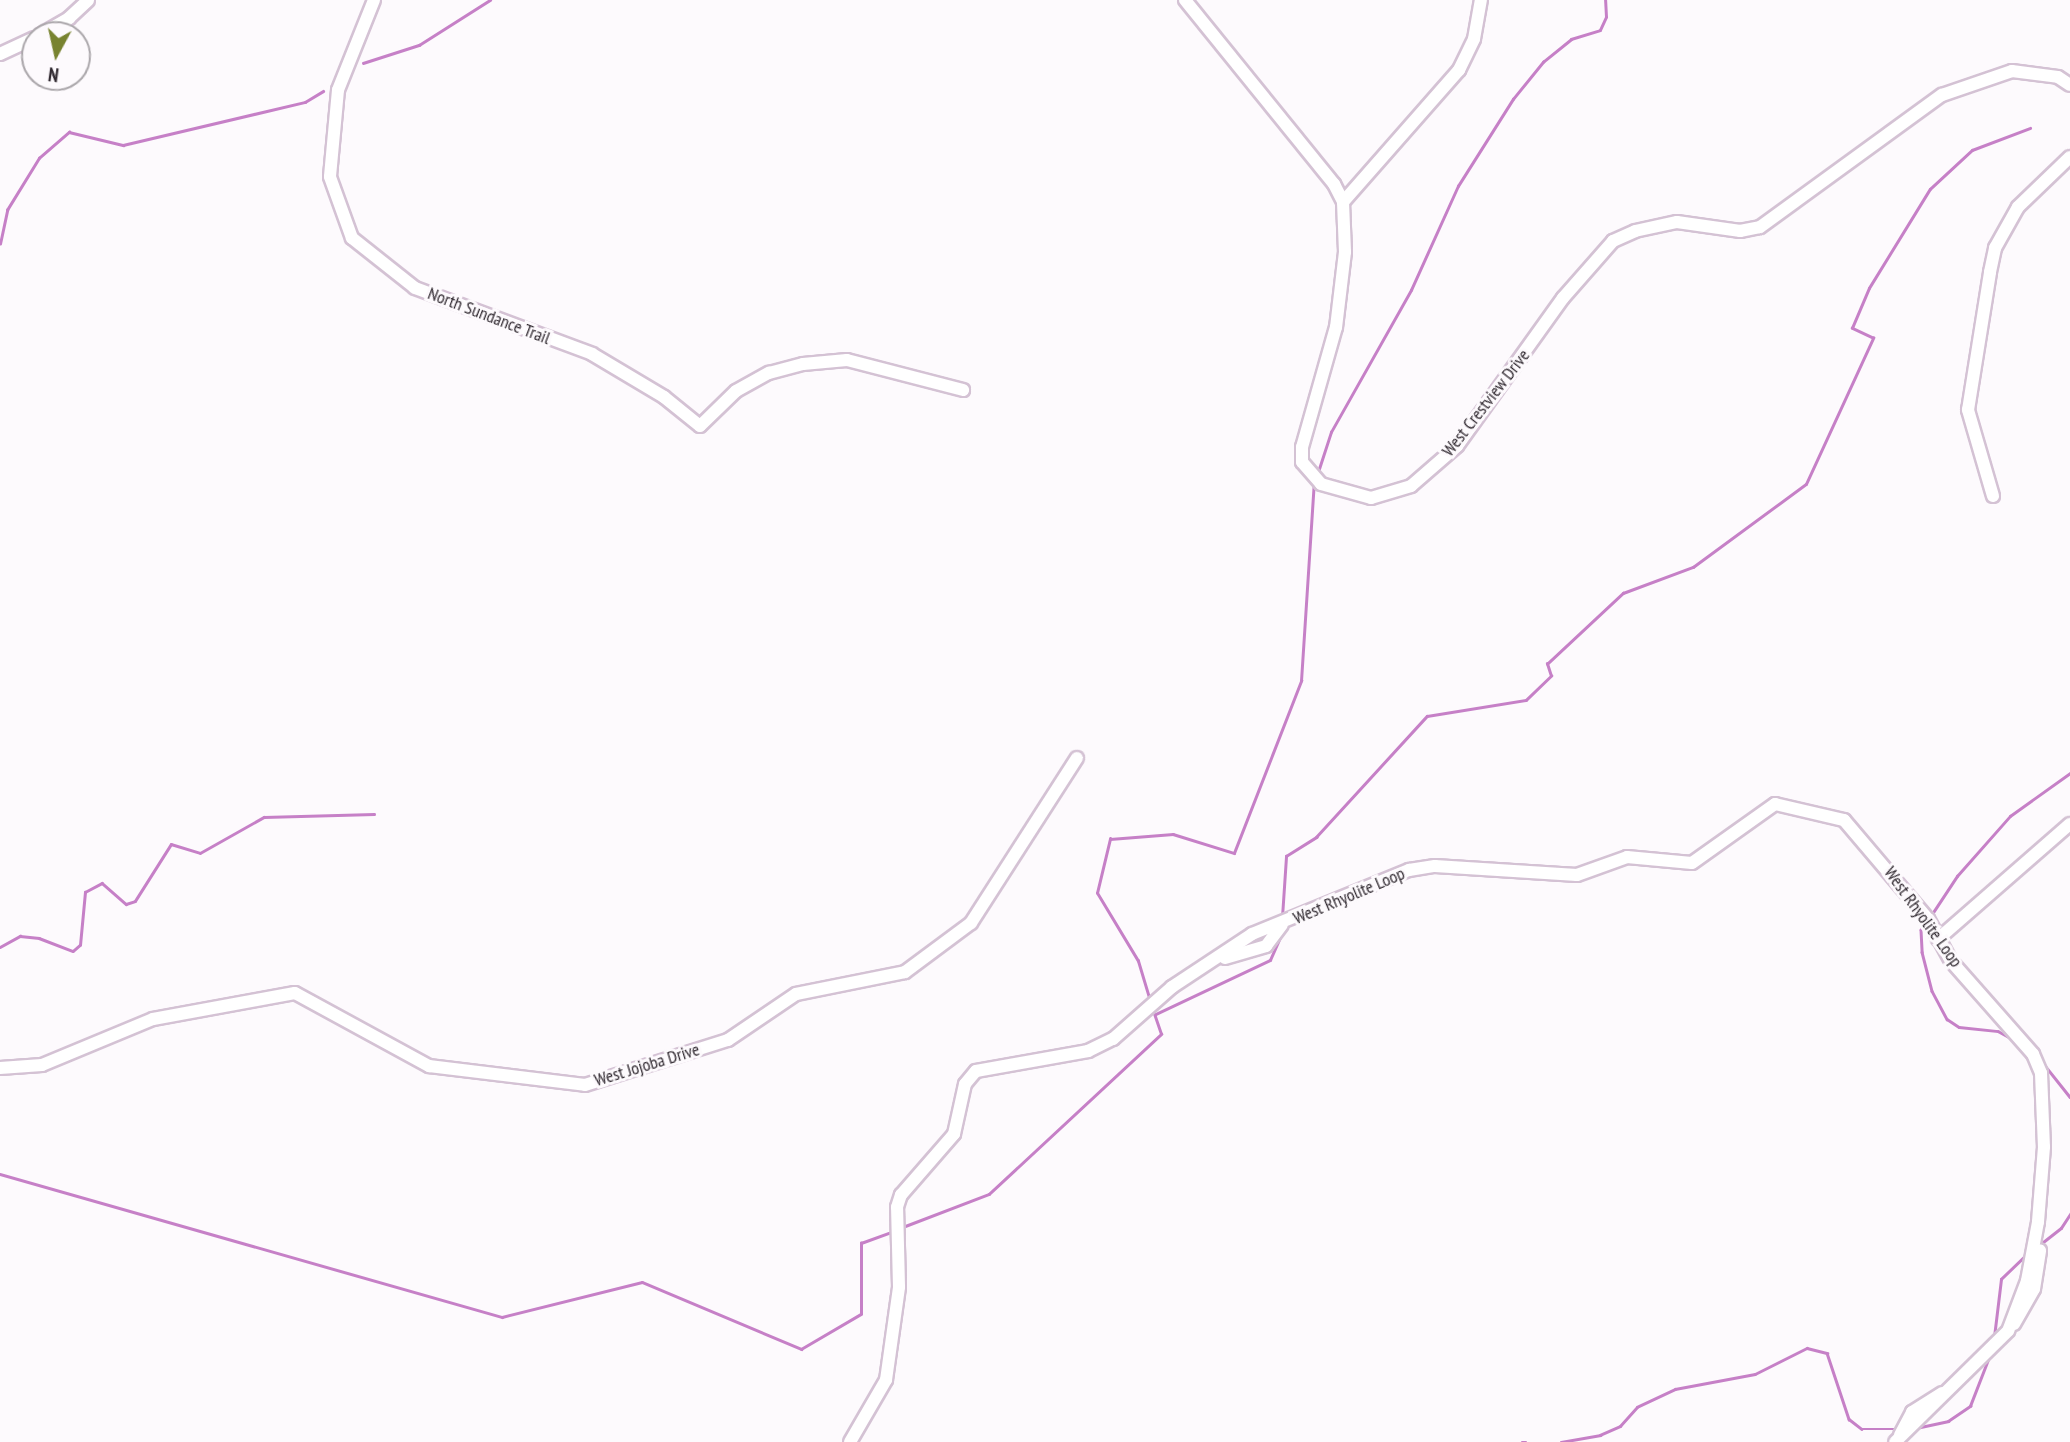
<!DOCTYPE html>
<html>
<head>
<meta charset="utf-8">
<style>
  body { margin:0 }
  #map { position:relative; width:2070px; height:1442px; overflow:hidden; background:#fdfafd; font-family:"PT Sans Narrow",sans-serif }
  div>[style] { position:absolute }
  .stream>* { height:2.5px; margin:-1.25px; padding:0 1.25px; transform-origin:1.25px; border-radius:1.25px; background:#c680c7 }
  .roads { filter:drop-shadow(2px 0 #d4c2d4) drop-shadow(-2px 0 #d4c2d4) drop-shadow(0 2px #d4c2d4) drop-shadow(0 -2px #d4c2d4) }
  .minor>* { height:12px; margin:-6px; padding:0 6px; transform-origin:6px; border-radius:6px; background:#fff }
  span { translate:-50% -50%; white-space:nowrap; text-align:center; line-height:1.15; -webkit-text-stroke:6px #fdfafd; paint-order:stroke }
  .street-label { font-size:18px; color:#312a31 }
  .north { position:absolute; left:21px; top:21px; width:70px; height:70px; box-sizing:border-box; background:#fdfafd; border:2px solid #aba7ab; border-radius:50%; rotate:188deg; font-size:19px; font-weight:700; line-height:28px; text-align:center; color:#312a31 }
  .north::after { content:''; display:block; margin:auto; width:24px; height:32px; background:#788330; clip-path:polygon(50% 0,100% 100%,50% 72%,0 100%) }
</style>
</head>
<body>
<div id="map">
  <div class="stream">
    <div style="left:363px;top:63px;width:59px;rotate:-17.8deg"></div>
    <div style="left:419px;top:45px;width:84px;rotate:-32.4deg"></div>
    <div style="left:0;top:244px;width:35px;rotate:-78deg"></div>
    <div style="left:7px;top:210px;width:61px;rotate:-58.4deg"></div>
    <div style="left:39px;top:158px;width:40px;rotate:-41deg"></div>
    <div style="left:69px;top:132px;width:56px;rotate:13.5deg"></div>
    <div style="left:123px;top:145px;width:187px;rotate:-13.3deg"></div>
    <div style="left:305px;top:102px;width:21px;rotate:-31deg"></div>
    <div style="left:1318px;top:472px;width:42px;rotate:-72deg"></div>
    <div style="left:1331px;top:432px;width:163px;rotate:-60.6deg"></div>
    <div style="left:1411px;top:290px;width:114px;rotate:-65.7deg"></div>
    <div style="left:1458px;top:186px;width:103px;rotate:-57.7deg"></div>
    <div style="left:1513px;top:99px;width:48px;rotate:-51deg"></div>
    <div style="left:1543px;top:62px;width:36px;rotate:-39deg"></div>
    <div style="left:1571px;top:39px;width:30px;rotate:-17deg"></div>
    <div style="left:1600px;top:30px;width:14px;rotate:-65deg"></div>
    <div style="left:1606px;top:17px;width:17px;rotate:-93deg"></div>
    <div style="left:1282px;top:917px;width:61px;rotate:-86.2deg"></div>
    <div style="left:1286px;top:856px;width:36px;rotate:-32deg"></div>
    <div style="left:1316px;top:837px;width:164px;rotate:-47.5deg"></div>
    <div style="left:1427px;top:716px;width:100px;rotate:-9.2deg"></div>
    <div style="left:1526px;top:700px;width:35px;rotate:-44deg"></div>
    <div style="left:1551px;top:676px;width:13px;rotate:-108deg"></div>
    <div style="left:1547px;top:664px;width:104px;rotate:-43.1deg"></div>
    <div style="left:1623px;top:593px;width:75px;rotate:-20.4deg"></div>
    <div style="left:1693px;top:567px;width:140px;rotate:-36.3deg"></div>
    <div style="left:1806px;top:484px;width:161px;rotate:-65.3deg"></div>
    <div style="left:1873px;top:338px;width:23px;rotate:-155deg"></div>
    <div style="left:1852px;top:328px;width:43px;rotate:-67deg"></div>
    <div style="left:1869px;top:288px;width:116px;rotate:-58.4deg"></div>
    <div style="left:1930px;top:189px;width:57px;rotate:-42.9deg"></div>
    <div style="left:1972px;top:150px;width:62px;rotate:-20.8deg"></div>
    <div style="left:1930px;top:917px;width:49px;rotate:-56.6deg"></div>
    <div style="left:1957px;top:876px;width:80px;rotate:-48.5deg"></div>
    <div style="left:2010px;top:816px;width:74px;rotate:-35.6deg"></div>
    <div style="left:1926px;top:922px;width:9px;rotate:122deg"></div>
    <div style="left:1921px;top:930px;width:22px;rotate:87deg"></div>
    <div style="left:1922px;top:952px;width:40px;rotate:75.6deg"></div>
    <div style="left:1932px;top:991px;width:32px;rotate:62deg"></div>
    <div style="left:1947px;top:1019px;width:14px;rotate:34deg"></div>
    <div style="left:1959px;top:1027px;width:39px;rotate:6deg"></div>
    <div style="left:1998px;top:1031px;width:18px;rotate:29deg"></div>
    <div style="left:0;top:947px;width:23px;rotate:-29deg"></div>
    <div style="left:20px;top:936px;width:19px;rotate:6deg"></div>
    <div style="left:39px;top:938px;width:36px;rotate:21deg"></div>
    <div style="left:73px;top:951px;width:9px;rotate:-41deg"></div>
    <div style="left:80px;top:945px;width:53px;rotate:-84.6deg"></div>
    <div style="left:85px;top:892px;width:19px;rotate:-28deg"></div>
    <div style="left:102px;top:883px;width:32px;rotate:41deg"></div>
    <div style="left:126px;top:904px;width:9px;rotate:-18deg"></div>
    <div style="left:135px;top:901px;width:67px;rotate:-57.7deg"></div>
    <div style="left:171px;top:844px;width:30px;rotate:17deg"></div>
    <div style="left:200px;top:853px;width:73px;rotate:-29.4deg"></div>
    <div style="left:264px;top:817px;width:110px;rotate:-1.6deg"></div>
    <div style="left:1150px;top:1001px;width:42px;rotate:-106.7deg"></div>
    <div style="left:1138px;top:961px;width:79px;rotate:-121.1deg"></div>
    <div style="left:1097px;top:893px;width:56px;rotate:-76.5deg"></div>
    <div style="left:1110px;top:839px;width:63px;rotate:-4.5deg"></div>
    <div style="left:1173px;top:834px;width:64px;rotate:17.3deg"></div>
    <div style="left:1234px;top:853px;width:185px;rotate:-68.7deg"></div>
    <div style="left:1301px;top:681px;width:200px;rotate:-86.3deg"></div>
    <div style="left:1156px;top:1014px;width:126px;rotate:-25.3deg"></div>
    <div style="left:1270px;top:960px;width:27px;rotate:-66deg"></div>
    <div style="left:2043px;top:1063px;width:43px;rotate:51.5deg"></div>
    <div style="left:0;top:1174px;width:522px;rotate:15.9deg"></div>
    <div style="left:502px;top:1317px;width:144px;rotate:-14deg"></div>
    <div style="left:642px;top:1282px;width:173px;rotate:22.8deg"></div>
    <div style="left:801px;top:1349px;width:69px;rotate:-30.3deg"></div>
    <div style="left:861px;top:1314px;width:71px;rotate:-90deg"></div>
    <div style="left:861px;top:1243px;width:35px;rotate:-20deg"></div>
    <div style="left:900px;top:1228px;width:95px;rotate:-20.9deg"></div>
    <div style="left:989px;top:1194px;width:235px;rotate:-42.9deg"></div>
    <div style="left:1161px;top:1034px;width:24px;rotate:-109deg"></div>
    <div style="left:2038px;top:1246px;width:29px;rotate:-38deg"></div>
    <div style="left:2061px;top:1228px;width:17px;rotate:-57deg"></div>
    <div style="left:1994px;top:1337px;width:58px;rotate:-83.1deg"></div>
    <div style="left:2001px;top:1279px;width:36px;rotate:-44deg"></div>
    <div style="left:1916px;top:1428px;width:33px;rotate:-12deg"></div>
    <div style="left:1948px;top:1421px;width:27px;rotate:-34deg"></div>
    <div style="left:1970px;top:1406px;width:53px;rotate:-68.8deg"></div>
    <div style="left:1522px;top:1442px;width:4px"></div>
    <div style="left:1561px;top:1442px;width:40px;rotate:-10deg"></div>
    <div style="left:1600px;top:1435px;width:22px;rotate:-24deg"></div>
    <div style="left:1620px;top:1426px;width:25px;rotate:-48deg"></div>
    <div style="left:1637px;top:1407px;width:42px;rotate:-25.3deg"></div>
    <div style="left:1675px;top:1389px;width:81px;rotate:-10.6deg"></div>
    <div style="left:1755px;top:1374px;width:58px;rotate:-26.6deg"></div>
    <div style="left:1807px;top:1348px;width:21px;rotate:14deg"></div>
    <div style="left:1827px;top:1353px;width:70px;rotate:71.6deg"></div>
    <div style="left:1849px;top:1419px;width:16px;rotate:38deg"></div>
    <div style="left:1862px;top:1429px;width:37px"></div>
  </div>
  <div class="roads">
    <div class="minor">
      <div style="left:374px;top:0;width:97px;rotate:111.8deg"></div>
      <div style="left:338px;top:90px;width:87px;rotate:95.3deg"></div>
      <div style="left:330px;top:177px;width:65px;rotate:70.2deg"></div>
      <div style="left:352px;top:238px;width:80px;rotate:38.4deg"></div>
      <div style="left:415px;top:288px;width:189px;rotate:20.4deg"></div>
      <div style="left:592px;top:354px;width:84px;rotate:30.8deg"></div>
      <div style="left:664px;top:397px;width:46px;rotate:38.9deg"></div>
      <div style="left:700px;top:426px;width:50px;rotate:-44.2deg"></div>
      <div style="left:736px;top:391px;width:38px;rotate:-29deg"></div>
      <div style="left:769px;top:373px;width:35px;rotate:-15deg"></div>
      <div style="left:803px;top:364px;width:44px;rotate:-5.2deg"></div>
      <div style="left:847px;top:360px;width:120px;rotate:14.5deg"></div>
      <div style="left:1185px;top:0;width:237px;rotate:51deg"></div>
      <div style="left:1334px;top:184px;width:20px;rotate:63deg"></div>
      <div style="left:1343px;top:202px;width:50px;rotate:87.7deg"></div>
      <div style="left:1345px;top:252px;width:76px;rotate:96.8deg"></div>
      <div style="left:1336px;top:327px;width:125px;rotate:105.8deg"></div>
      <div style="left:1302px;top:447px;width:15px;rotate:90deg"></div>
      <div style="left:1302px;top:462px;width:29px;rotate:49deg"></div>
      <div style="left:1321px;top:484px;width:52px;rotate:15.6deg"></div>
      <div style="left:1371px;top:498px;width:42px;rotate:-16.7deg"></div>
      <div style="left:1411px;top:486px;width:61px;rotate:-41deg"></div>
      <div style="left:1457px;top:446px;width:182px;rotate:-54.4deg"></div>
      <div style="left:1563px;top:298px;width:76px;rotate:-48.7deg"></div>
      <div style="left:1613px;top:241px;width:24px;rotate:-24deg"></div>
      <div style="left:1635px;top:231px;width:43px;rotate:-12.1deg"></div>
      <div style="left:1677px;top:222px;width:64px;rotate:8.1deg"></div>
      <div style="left:1740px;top:231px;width:20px;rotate:-11deg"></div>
      <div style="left:1760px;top:227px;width:225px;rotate:-36deg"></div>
      <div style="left:1942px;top:95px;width:74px;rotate:-18.9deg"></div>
      <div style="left:2012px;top:71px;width:46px;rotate:7.4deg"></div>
      <div style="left:2058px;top:77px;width:14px;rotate:34deg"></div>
      <div style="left:40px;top:35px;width:34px;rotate:-30deg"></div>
      <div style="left:69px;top:18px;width:26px;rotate:-43deg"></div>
      <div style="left:0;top:54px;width:38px;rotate:-25deg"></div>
      <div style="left:1343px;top:202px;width:176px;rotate:-48.7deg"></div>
      <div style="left:1459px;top:70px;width:34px;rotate:-64deg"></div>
      <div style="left:1474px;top:39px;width:40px;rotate:-80deg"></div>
      <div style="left:1993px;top:496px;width:90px;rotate:-106.2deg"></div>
      <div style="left:1968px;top:410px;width:140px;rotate:-80.9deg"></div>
      <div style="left:1990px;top:272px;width:25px;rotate:-78deg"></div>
      <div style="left:1995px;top:248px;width:47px;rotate:-60.7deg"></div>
      <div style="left:2018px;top:207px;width:72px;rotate:-43.9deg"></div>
      <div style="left:1938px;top:939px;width:175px;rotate:-41.1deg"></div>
      <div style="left:1225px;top:958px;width:43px;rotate:-16.3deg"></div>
      <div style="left:1266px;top:946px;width:26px;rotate:-53deg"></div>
      <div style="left:0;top:1068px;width:42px;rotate:-4.1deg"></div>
      <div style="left:42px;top:1065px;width:120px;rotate:-22.5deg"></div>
      <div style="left:153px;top:1019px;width:144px;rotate:-10.4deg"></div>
      <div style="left:295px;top:993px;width:153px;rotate:28.6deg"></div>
      <div style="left:429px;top:1066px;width:157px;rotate:6.9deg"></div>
      <div style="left:585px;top:1085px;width:150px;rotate:-17.5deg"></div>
      <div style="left:728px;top:1040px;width:82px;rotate:-34.1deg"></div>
      <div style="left:796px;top:994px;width:111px;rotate:-11.4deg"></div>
      <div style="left:905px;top:972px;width:82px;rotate:-36.6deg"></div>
      <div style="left:971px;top:923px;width:196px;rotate:-57.3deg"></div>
      <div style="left:2014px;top:1324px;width:40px;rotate:-60.3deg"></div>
      <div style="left:2034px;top:1289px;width:39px;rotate:-81deg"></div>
      <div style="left:1900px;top:1435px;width:26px;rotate:-62deg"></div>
      <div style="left:1912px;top:1412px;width:36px;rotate:-32deg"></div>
      <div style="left:850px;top:1442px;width:72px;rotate:-59.9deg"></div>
      <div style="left:886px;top:1380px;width:94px;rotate:-82deg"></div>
      <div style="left:899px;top:1287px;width:80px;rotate:-91.4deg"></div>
      <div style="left:897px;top:1207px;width:13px;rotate:-72deg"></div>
      <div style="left:901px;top:1195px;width:81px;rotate:-49deg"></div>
      <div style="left:954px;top:1134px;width:51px;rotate:-77.6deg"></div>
      <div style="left:965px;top:1084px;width:17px;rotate:-50deg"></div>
      <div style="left:976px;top:1071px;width:114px;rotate:-10.1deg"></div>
      <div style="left:1088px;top:1051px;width:28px;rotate:-26deg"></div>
      <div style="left:1113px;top:1039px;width:79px;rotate:-41.4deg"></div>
      <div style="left:1172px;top:987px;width:96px;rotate:-33.5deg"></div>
      <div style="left:1252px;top:934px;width:170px;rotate:-22.2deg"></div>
      <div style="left:1409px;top:870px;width:26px;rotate:-9deg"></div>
      <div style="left:1435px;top:866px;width:142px;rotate:3.6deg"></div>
      <div style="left:1577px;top:875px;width:53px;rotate:-19.8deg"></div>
      <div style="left:1627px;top:857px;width:65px;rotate:5.3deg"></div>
      <div style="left:1692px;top:863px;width:102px;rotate:-35.4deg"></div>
      <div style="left:1775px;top:804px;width:71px;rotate:13.1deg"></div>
      <div style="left:1844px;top:820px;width:130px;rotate:49.7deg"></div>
      <div style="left:1928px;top:919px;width:48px;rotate:61.3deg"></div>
      <div style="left:1951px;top:961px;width:124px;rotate:48.6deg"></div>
      <div style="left:2033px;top:1054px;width:21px;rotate:67deg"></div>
      <div style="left:2041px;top:1073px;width:74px;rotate:87.7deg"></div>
      <div style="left:2044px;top:1147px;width:75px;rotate:94.6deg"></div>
      <div style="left:2038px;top:1222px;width:60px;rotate:100.6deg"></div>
      <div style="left:2027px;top:1281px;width:53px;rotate:110.8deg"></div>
      <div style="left:2008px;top:1331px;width:158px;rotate:135.5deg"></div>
    </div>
  </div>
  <div class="street-label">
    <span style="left:489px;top:316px;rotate:21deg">North Sundance Trail</span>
    <span style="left:1486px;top:403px;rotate:-52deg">West Crestview Drive</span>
    <span style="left:1349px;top:896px;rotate:-23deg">West Rhyolite Loop</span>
    <span style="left:1923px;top:917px;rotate:54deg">West Rhyolite Loop</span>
    <span style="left:647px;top:1065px;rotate:-17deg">West Jojoba Drive</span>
  </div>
  <div class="north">N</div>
</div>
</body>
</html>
